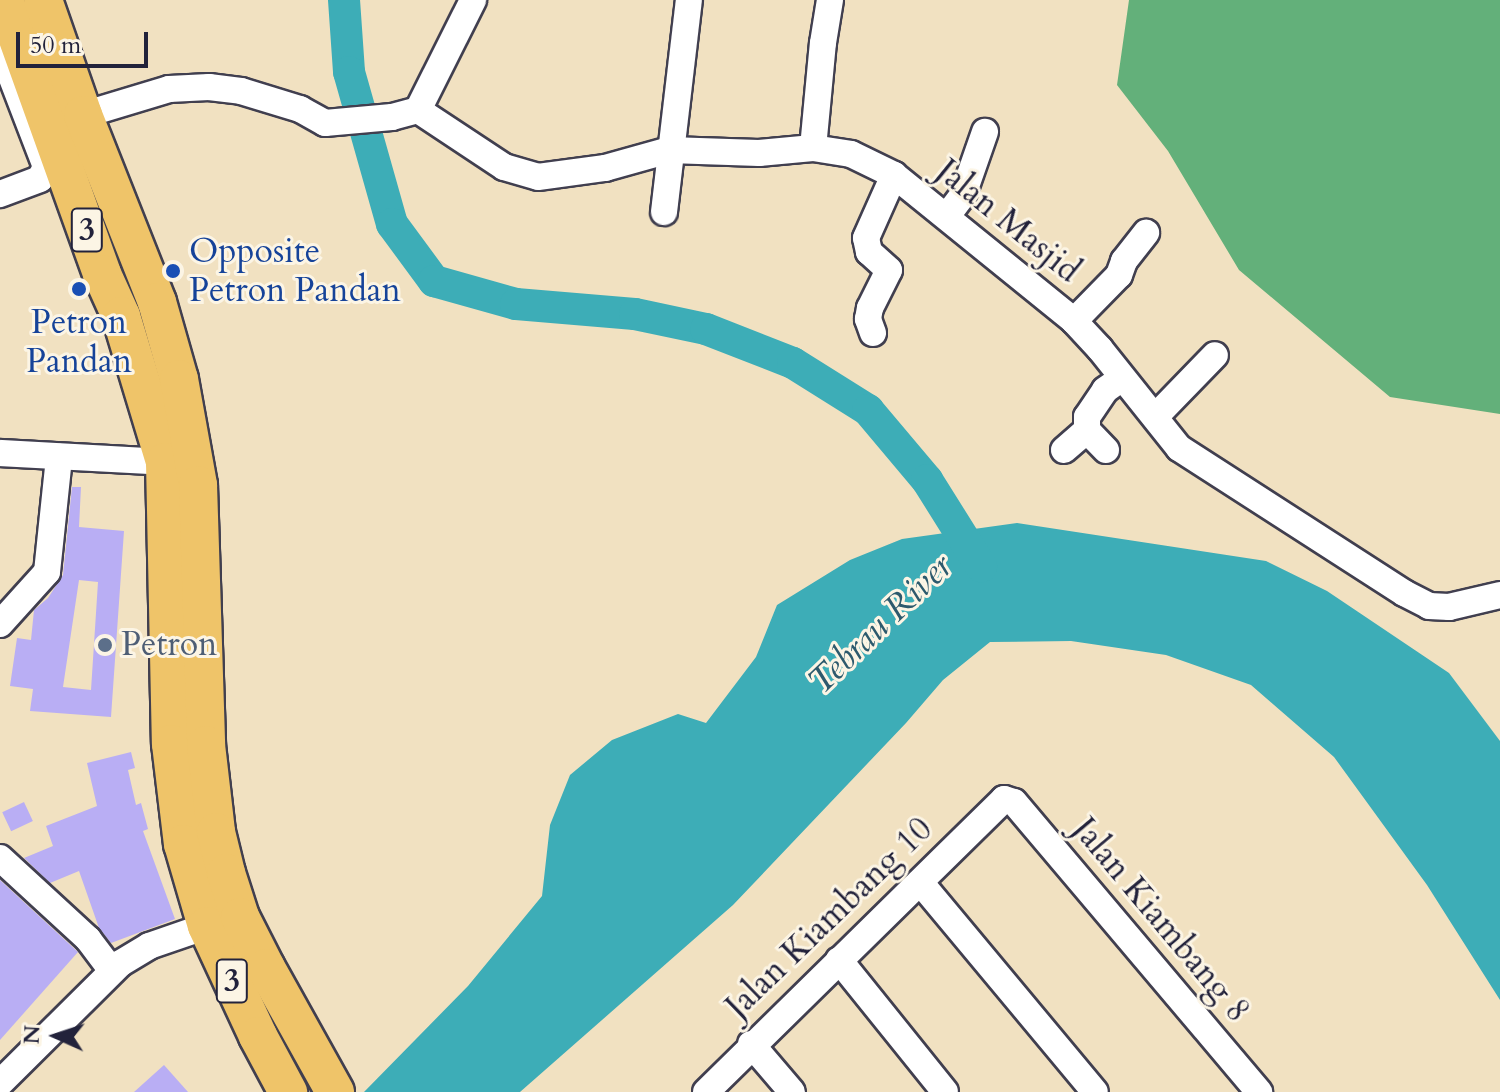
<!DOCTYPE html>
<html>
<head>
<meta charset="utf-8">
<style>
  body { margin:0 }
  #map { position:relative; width:1500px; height:1092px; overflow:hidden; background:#f1e1c1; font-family:Cardo,serif }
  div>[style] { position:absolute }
  .forest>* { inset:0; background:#63b07a }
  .water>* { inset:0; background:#3dadb7 }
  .river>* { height:32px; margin:-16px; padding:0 16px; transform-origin:16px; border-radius:16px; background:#3dadb7 }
  .building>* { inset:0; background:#b9aef4; transform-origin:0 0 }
  .roads { filter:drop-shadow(2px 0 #413f4f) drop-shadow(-2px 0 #413f4f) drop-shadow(0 2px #413f4f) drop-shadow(0 -2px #413f4f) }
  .minor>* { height:26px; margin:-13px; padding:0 13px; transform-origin:13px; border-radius:13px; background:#fff }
  .highway>* { height:38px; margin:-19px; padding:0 19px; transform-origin:19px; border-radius:19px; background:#efc469 }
  .dots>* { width:22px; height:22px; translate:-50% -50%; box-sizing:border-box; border:4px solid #fcf5e5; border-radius:50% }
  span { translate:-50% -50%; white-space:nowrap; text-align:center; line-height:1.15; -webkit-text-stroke:6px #fcf5e5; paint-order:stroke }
  .shield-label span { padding:2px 6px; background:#fcf5e5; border:2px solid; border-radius:6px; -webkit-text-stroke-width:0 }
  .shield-label { font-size:32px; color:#22223b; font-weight:700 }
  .street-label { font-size:34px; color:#22223b }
  .transit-label { font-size:34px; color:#164399 }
  .left { translate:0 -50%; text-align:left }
  .service-label { font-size:34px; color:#4e5e75 }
  .water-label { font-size:36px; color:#2d5a6d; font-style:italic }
  .north { position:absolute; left:16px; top:996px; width:80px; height:80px; -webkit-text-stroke:6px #fcf5e5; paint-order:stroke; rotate:273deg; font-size:22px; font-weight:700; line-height:32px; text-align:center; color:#22223b }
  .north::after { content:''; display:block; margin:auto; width:28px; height:36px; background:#22223b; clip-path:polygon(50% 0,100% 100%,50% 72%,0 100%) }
  .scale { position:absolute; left:16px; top:32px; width:132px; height:36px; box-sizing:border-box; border:4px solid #22223b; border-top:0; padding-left:10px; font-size:24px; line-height:28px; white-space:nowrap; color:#22223b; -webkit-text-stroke:6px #fcf5e5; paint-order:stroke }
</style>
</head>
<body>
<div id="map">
  <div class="forest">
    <div style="clip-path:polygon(1129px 0,1500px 0,1500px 414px,1390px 397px,1239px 270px,1168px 151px,1117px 85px)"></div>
  </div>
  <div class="water">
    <div style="clip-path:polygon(1017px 523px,1266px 561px,1327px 591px,1449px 673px,1500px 741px,1500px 1000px,1427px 885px,1334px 757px,1251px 685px,1166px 655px,1071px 641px,990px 642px,943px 680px,906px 723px,733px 905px,520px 1092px,364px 1092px,468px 986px,542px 896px,550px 825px,570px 775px,612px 740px,678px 714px,706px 723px,756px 657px,777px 605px,850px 560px,902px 539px)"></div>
  </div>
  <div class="river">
    <div style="left:344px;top:0;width:72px;rotate:86deg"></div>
    <div style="left:349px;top:72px;width:158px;rotate:74.2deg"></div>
    <div style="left:392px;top:224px;width:71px;rotate:53.6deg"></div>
    <div style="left:434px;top:281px;width:85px;rotate:15.7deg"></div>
    <div style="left:516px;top:304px;width:119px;rotate:4.8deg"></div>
    <div style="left:635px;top:314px;width:73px;rotate:11.9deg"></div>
    <div style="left:706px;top:329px;width:93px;rotate:21.3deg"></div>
    <div style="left:793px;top:363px;width:89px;rotate:32.1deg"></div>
    <div style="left:868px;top:410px;width:92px;rotate:49.9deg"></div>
    <div style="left:927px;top:480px;width:102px;rotate:57.9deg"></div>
  </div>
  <div class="building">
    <div style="clip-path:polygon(evenodd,72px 487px,81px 487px,79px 527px,124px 531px,111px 717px,30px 711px,33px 689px,10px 686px,17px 638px,31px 640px,34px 610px,48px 598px,63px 575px,72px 487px,79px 580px,98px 582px,91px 690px,63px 687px,79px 580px)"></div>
    <div style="clip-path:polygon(131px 752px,135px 768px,128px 770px,136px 805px,141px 803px,148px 829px,143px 831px,175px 919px,111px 943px,99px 928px,79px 871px,50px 883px,24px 858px,53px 846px,46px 826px,97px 806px,87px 763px)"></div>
    <div style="left:24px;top:802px;width:21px;height:24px;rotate:65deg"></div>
    <div style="clip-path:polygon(0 880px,78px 952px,0 1040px)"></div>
    <div style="clip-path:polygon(164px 1065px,188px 1092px,134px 1092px)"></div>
  </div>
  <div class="roads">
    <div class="minor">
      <div style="left:0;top:47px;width:129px;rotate:69deg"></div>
      <div style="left:46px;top:167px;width:13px;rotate:117deg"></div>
      <div style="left:40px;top:179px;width:43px;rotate:159.4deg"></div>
      <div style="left:418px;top:110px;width:123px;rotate:-63.4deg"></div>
      <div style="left:83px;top:115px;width:90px;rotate:-16.8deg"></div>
      <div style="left:169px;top:89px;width:40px;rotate:-2.9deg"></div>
      <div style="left:209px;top:87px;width:32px;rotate:7deg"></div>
      <div style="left:241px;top:91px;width:62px;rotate:17deg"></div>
      <div style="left:300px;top:109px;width:29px;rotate:29deg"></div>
      <div style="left:325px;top:123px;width:67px;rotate:-5.1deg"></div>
      <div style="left:392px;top:117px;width:27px;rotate:-15deg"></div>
      <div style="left:418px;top:110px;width:103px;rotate:33.5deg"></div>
      <div style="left:504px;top:167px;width:35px;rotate:16deg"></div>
      <div style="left:538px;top:177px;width:68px;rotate:-7.7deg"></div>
      <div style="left:605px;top:168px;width:66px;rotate:-15.7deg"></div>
      <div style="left:669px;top:150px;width:90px;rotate:1.9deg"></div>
      <div style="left:759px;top:153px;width:54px;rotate:-5.3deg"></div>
      <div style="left:813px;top:148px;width:38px;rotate:9deg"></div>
      <div style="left:851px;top:154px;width:48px;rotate:26deg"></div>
      <div style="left:894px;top:175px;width:232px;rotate:39deg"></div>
      <div style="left:1074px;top:321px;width:38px;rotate:47deg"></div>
      <div style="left:1100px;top:349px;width:127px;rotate:51.4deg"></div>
      <div style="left:1179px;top:448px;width:268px;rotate:32.8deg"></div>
      <div style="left:1404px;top:593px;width:28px;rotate:27deg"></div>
      <div style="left:1429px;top:606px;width:20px;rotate:3deg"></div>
      <div style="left:1449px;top:607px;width:52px;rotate:-13.2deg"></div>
      <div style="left:813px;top:148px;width:105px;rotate:-84.6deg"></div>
      <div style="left:823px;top:43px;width:44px;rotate:-80.8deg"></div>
      <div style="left:664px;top:212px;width:213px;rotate:-83.3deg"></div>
      <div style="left:947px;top:216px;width:26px;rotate:-53deg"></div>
      <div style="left:963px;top:195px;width:67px;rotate:-70.8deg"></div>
      <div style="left:1074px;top:321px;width:64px;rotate:-45.6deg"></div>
      <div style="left:1119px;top:275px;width:15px;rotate:-70deg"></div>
      <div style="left:1124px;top:261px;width:36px;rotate:-52deg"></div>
      <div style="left:873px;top:333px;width:15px;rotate:-110deg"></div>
      <div style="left:868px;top:319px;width:11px;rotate:-80deg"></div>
      <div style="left:870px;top:308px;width:42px;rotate:-63.4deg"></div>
      <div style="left:889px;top:270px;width:27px;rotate:-138deg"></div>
      <div style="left:869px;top:252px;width:14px;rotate:-102deg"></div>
      <div style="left:866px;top:238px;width:69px;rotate:-66deg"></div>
      <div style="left:1155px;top:417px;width:86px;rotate:-45.9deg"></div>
      <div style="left:1064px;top:450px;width:30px;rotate:-41deg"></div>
      <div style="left:1106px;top:450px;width:28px;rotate:-134deg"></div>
      <div style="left:1087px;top:430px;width:13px;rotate:-90deg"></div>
      <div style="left:1087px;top:417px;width:32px;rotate:-56deg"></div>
      <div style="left:1105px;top:390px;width:19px;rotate:-35deg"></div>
      <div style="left:0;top:453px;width:165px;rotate:3.1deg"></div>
      <div style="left:0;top:624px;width:70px;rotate:-47.9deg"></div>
      <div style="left:47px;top:572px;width:116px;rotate:-84deg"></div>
      <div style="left:0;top:858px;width:120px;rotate:42.6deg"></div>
      <div style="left:88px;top:939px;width:40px;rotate:53deg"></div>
      <div style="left:920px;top:882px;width:273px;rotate:50.2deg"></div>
      <div style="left:839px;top:960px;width:169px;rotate:51.2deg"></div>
      <div style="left:751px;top:1044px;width:63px;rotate:49.5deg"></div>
      <div style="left:0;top:1083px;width:170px;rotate:-44.8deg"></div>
      <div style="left:121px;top:963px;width:33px;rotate:-31deg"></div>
      <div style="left:149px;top:946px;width:61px;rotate:-19deg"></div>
      <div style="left:706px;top:1092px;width:418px;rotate:-44.5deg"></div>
      <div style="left:1004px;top:799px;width:10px;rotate:17deg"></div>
      <div style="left:1014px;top:802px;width:380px;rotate:49.8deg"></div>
    </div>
    <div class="highway">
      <div style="left:4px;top:0;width:291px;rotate:70.3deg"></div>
      <div style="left:102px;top:274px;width:46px;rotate:65.7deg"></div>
      <div style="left:121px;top:316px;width:152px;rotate:73.2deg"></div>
      <div style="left:165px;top:462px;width:282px;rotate:88.8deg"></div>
      <div style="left:171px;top:744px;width:101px;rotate:83.2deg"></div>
      <div style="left:183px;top:844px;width:85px;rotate:73.7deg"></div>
      <div style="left:207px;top:926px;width:121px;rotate:65.1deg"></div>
      <div style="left:258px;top:1036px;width:64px;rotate:61.8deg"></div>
      <div style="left:43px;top:0;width:122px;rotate:70.8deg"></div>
      <div style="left:83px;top:115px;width:201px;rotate:68.4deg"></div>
      <div style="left:157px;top:302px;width:80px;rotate:74.1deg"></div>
      <div style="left:179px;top:379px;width:108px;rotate:79.8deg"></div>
      <div style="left:198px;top:485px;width:260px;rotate:88.2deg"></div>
      <div style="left:206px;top:745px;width:88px;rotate:83.4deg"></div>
      <div style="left:216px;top:832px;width:42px;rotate:76.3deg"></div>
      <div style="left:226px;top:873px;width:46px;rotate:72.3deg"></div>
      <div style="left:240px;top:917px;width:57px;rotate:63deg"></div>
      <div style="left:266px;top:968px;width:142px;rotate:60.9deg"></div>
    </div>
  </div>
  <div class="dots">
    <div style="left:173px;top:271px;background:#1a4fb4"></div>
    <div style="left:79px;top:289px;background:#1a4fb4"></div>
    <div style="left:105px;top:645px;background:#5c6f8a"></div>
  </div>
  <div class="shield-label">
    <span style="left:87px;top:230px">3</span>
    <span style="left:232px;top:981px">3</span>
  </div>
  <div class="street-label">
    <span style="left:1008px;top:221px;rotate:39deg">Jalan Masjid</span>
    <span style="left:829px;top:918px;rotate:-44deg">Jalan Kiambang 10</span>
    <span style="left:1161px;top:920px;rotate:50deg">Jalan Kiambang 8</span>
  </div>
  <div class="transit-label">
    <span class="left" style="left:189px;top:271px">Opposite<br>Petron Pandan</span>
    <span style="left:79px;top:342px">Petron<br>Pandan</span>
  </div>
  <div class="service-label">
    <span class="left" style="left:121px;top:645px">Petron</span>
  </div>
  <div class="water-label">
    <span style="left:880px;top:624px;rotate:-44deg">Tebrau River</span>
  </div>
  <div class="north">N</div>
  <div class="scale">50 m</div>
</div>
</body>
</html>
